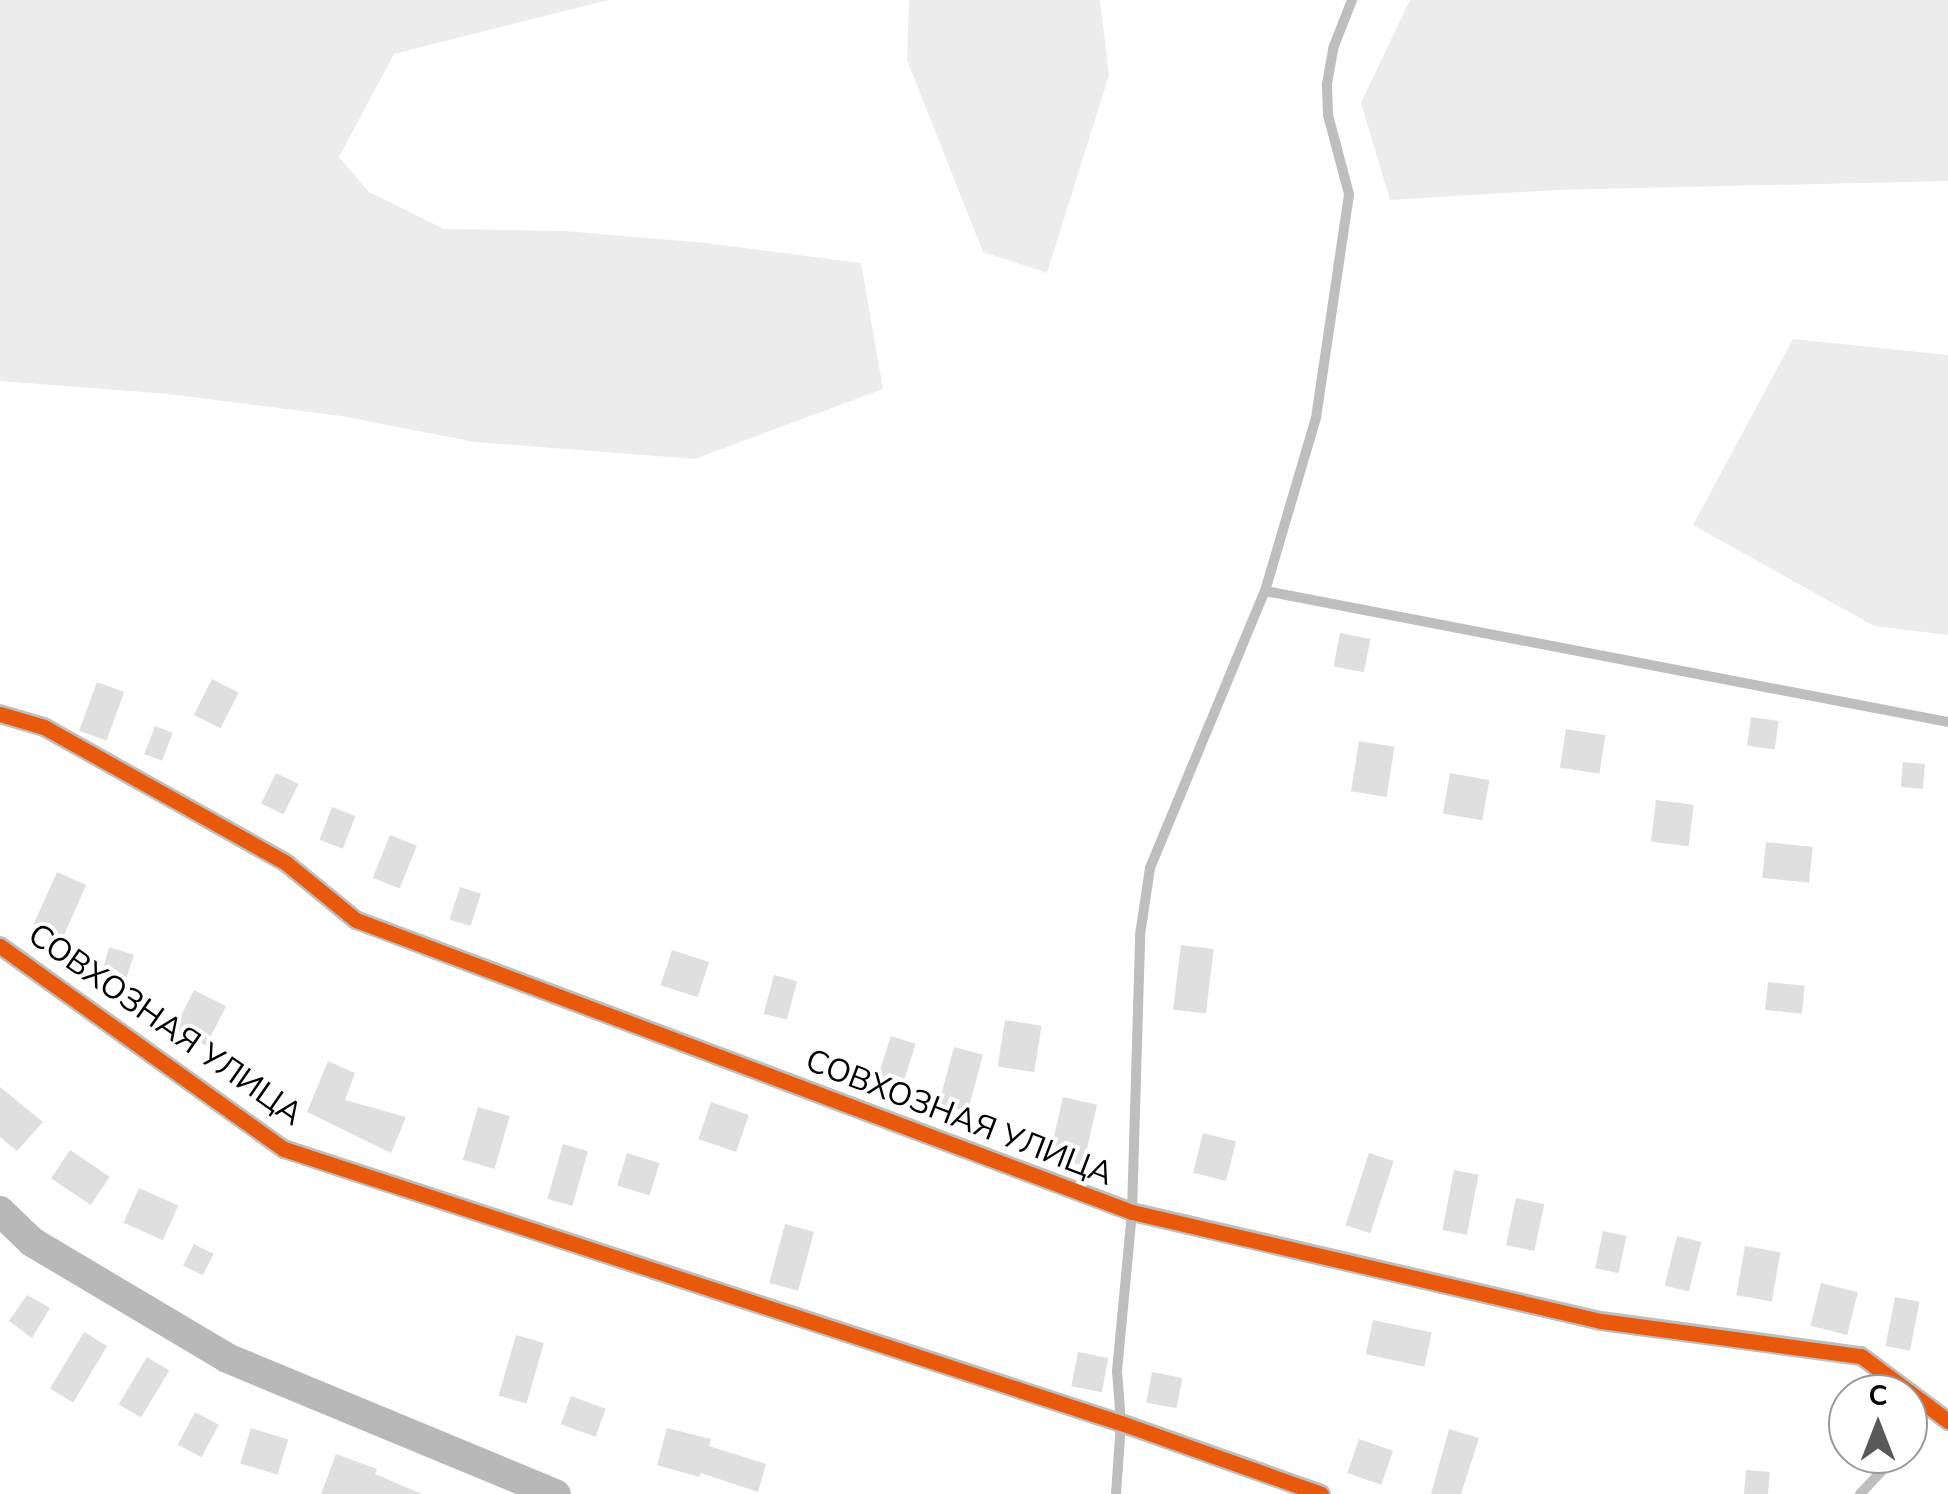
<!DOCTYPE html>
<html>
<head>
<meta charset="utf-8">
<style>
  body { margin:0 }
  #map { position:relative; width:1948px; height:1494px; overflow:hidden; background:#fff; font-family:"Nunito Sans",sans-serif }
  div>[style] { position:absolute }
  .green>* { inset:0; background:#ececec }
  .building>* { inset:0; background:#dfdfdf; transform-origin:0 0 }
  .lane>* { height:10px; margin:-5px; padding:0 5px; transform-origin:5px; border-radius:5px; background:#bebebe }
  .street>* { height:20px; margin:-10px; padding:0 10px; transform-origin:10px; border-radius:10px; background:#bebebe }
  .secondary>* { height:30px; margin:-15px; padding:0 15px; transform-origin:15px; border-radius:15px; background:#b8b8b8 }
  .cycleway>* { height:15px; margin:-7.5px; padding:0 7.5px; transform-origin:7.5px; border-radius:7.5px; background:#e8590c }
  span { translate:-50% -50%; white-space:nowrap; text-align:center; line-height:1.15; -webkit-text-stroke:8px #fff; paint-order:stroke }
  .street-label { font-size:32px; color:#000 }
  .north { position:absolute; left:1828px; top:1374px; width:100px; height:100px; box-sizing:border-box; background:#fff; border:2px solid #999; border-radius:50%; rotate:0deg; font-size:28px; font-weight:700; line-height:40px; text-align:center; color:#000 }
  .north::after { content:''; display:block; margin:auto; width:35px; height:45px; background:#595959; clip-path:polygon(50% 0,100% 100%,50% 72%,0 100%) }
</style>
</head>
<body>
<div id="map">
  <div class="green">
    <div style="clip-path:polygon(0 0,609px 0,394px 54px,339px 157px,369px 192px,444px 229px,565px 231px,706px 243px,861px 263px,883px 389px,695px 459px,475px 442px,341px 416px,169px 394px,0 381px)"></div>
    <div style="clip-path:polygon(909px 0,1100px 0,1109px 75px,1047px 273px,983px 252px,907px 60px)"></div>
    <div style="clip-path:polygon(1410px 0,1948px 0,1948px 181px,1556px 190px,1390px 200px,1361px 103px)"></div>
    <div style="clip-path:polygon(1793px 339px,1948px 355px,1948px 635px,1874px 626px,1693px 525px)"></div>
  </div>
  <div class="building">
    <div style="left:1340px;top:633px;width:31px;height:34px;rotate:11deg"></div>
    <div style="left:212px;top:679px;width:30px;height:40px;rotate:27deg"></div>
    <div style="left:97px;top:682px;width:29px;height:52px;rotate:20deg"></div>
    <div style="left:1751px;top:717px;width:28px;height:29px;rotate:8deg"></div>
    <div style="left:155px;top:726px;width:19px;height:30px;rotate:21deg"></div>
    <div style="left:1566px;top:729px;width:40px;height:39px;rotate:9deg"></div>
    <div style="left:1359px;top:741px;width:36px;height:51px;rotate:9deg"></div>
    <div style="left:1903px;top:762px;width:22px;height:25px;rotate:5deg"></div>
    <div style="left:276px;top:773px;width:25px;height:34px;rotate:26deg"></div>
    <div style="left:1450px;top:773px;width:40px;height:41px;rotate:10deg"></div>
    <div style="left:1656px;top:800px;width:38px;height:42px;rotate:7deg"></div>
    <div style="left:332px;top:807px;width:25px;height:35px;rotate:21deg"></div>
    <div style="left:390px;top:835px;width:29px;height:46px;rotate:22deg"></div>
    <div style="left:1766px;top:842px;width:47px;height:36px;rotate:6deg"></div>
    <div style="left:57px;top:872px;width:32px;height:61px;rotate:24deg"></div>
    <div style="left:460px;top:887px;width:22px;height:34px;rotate:18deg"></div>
    <div style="left:1181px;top:945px;width:33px;height:65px;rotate:7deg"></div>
    <div style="clip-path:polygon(109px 947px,134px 955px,126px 979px,103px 969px)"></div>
    <div style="left:672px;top:950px;width:39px;height:37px;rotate:18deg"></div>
    <div style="left:774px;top:975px;width:24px;height:40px;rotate:15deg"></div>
    <div style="left:1768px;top:982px;width:37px;height:28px;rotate:6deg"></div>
    <div style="left:194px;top:990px;width:36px;height:44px;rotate:27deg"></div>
    <div style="left:1005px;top:1020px;width:37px;height:47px;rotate:9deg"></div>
    <div style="left:891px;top:1036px;width:26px;height:45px;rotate:18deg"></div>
    <div style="left:954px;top:1047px;width:30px;height:59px;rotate:15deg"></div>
    <div style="clip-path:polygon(328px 1061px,355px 1073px,345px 1100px,406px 1117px,391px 1153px,307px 1112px)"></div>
    <div style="clip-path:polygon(0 1087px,43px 1122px,17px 1151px,0 1137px)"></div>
    <div style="left:1063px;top:1097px;width:35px;height:62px;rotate:13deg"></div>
    <div style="left:711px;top:1102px;width:40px;height:39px;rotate:19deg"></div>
    <div style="left:478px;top:1107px;width:33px;height:55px;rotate:16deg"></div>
    <div style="left:1203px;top:1133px;width:34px;height:41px;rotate:14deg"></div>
    <div style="left:563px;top:1144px;width:26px;height:57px;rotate:16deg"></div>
    <div style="left:70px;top:1150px;width:48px;height:34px;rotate:34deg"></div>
    <div style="left:627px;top:1153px;width:34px;height:34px;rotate:17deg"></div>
    <div style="left:1369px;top:1153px;width:26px;height:76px;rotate:18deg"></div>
    <div style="left:1454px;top:1170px;width:25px;height:61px;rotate:11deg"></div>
    <div style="left:139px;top:1188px;width:43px;height:38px;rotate:24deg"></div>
    <div style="left:1516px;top:1198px;width:29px;height:48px;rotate:12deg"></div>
    <div style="left:785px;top:1224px;width:30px;height:61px;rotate:15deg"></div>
    <div style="left:1603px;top:1231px;width:24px;height:38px;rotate:12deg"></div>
    <div style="left:1677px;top:1236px;width:25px;height:51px;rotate:14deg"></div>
    <div style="left:194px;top:1244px;width:22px;height:24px;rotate:27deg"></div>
    <div style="left:1745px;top:1246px;width:36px;height:50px;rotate:10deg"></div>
    <div style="left:1821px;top:1283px;width:38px;height:44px;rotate:14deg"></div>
    <div style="clip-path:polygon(27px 1295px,50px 1308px,32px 1338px,9px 1321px)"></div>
    <div style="left:1895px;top:1297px;width:25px;height:50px;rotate:11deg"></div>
    <div style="left:1373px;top:1320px;width:60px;height:35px;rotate:12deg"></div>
    <div style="left:84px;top:1332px;width:27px;height:66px;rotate:31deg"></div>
    <div style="left:516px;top:1335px;width:29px;height:63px;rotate:16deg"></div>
    <div style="left:1078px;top:1352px;width:31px;height:35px;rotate:11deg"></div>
    <div style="left:147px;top:1357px;width:26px;height:55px;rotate:31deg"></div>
    <div style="left:1152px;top:1372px;width:31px;height:31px;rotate:11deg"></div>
    <div style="left:571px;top:1396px;width:37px;height:30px;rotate:20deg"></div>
    <div style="left:195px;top:1412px;width:27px;height:37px;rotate:28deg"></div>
    <div style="left:251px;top:1428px;width:39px;height:37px;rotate:17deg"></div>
    <div style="clip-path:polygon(667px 1428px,711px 1439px,709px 1446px,766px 1464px,758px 1492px,701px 1473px,699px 1477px,657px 1465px)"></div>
    <div style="clip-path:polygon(1449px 1429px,1479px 1438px,1461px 1494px,1431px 1494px)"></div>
    <div style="left:1359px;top:1439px;width:36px;height:36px;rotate:19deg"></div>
    <div style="clip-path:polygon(336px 1454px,377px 1469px,375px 1474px,422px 1494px,321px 1494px)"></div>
    <div style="left:1746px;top:1470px;width:24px;height:24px;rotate:5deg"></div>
  </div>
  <div class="lane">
    <div style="left:1265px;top:591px;width:695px;rotate:10.86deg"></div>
    <div style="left:1908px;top:1394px;width:25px;rotate:76deg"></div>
    <div style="left:1914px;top:1418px;width:21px;rotate:90deg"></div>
    <div style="left:1914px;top:1439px;width:8px;rotate:135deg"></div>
    <div style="left:1116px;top:1494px;width:71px;rotate:-86deg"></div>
    <div style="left:1121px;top:1423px;width:52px;rotate:-94.4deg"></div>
    <div style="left:1117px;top:1371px;width:160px;rotate:-84.6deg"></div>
    <div style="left:1132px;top:1212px;width:277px;rotate:-88.3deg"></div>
    <div style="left:1140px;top:935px;width:68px;rotate:-81.5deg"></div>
    <div style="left:1150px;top:868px;width:300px;rotate:-67.5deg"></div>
    <div style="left:1265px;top:591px;width:180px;rotate:-73.6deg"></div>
    <div style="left:1316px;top:418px;width:226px;rotate:-81.6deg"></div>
    <div style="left:1349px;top:194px;width:82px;rotate:-104.9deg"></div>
    <div style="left:1328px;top:115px;width:31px;rotate:-92deg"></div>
    <div style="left:1327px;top:84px;width:39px;rotate:-80deg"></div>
    <div style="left:1334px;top:46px;width:49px;rotate:-68.6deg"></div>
    <div style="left:1860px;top:1494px;width:55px;rotate:-46.5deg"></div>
  </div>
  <div class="street">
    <div style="left:0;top:714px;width:46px;rotate:16.5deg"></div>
    <div style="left:44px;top:727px;width:278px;rotate:29.3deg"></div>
    <div style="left:286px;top:863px;width:90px;rotate:39.2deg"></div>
    <div style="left:356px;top:920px;width:829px;rotate:20.62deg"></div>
    <div style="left:1132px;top:1212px;width:481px;rotate:13.1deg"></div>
    <div style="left:1601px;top:1321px;width:262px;rotate:7.7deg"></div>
    <div style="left:1861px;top:1356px;width:109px;rotate:36.8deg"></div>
    <div style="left:0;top:946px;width:349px;rotate:35.6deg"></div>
    <div style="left:284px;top:1149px;width:881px;rotate:18.13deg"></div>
    <div style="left:1121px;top:1423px;width:212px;rotate:19.5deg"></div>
  </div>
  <div class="secondary">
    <div style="left:0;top:1211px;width:45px;rotate:44.1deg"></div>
    <div style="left:32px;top:1242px;width:227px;rotate:30.7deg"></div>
    <div style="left:227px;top:1358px;width:356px;rotate:22.5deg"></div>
  </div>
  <div class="cycleway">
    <div style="left:0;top:714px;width:46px;rotate:16.5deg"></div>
    <div style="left:44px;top:727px;width:278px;rotate:29.3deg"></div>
    <div style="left:286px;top:863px;width:90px;rotate:39.2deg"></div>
    <div style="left:356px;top:920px;width:829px;rotate:20.62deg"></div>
    <div style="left:1132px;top:1212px;width:481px;rotate:13.1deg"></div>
    <div style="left:1601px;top:1321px;width:262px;rotate:7.7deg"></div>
    <div style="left:1861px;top:1356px;width:109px;rotate:36.8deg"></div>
    <div style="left:0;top:946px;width:349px;rotate:35.6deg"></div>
    <div style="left:284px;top:1149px;width:881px;rotate:18.13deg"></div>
    <div style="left:1121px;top:1423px;width:212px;rotate:19.5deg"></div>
  </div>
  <div class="street-label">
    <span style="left:165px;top:1025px;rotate:35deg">СОВХОЗНАЯ УЛИЦА</span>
    <span style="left:959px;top:1118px;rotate:21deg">СОВХОЗНАЯ УЛИЦА</span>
  </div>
  <div class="north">С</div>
</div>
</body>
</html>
